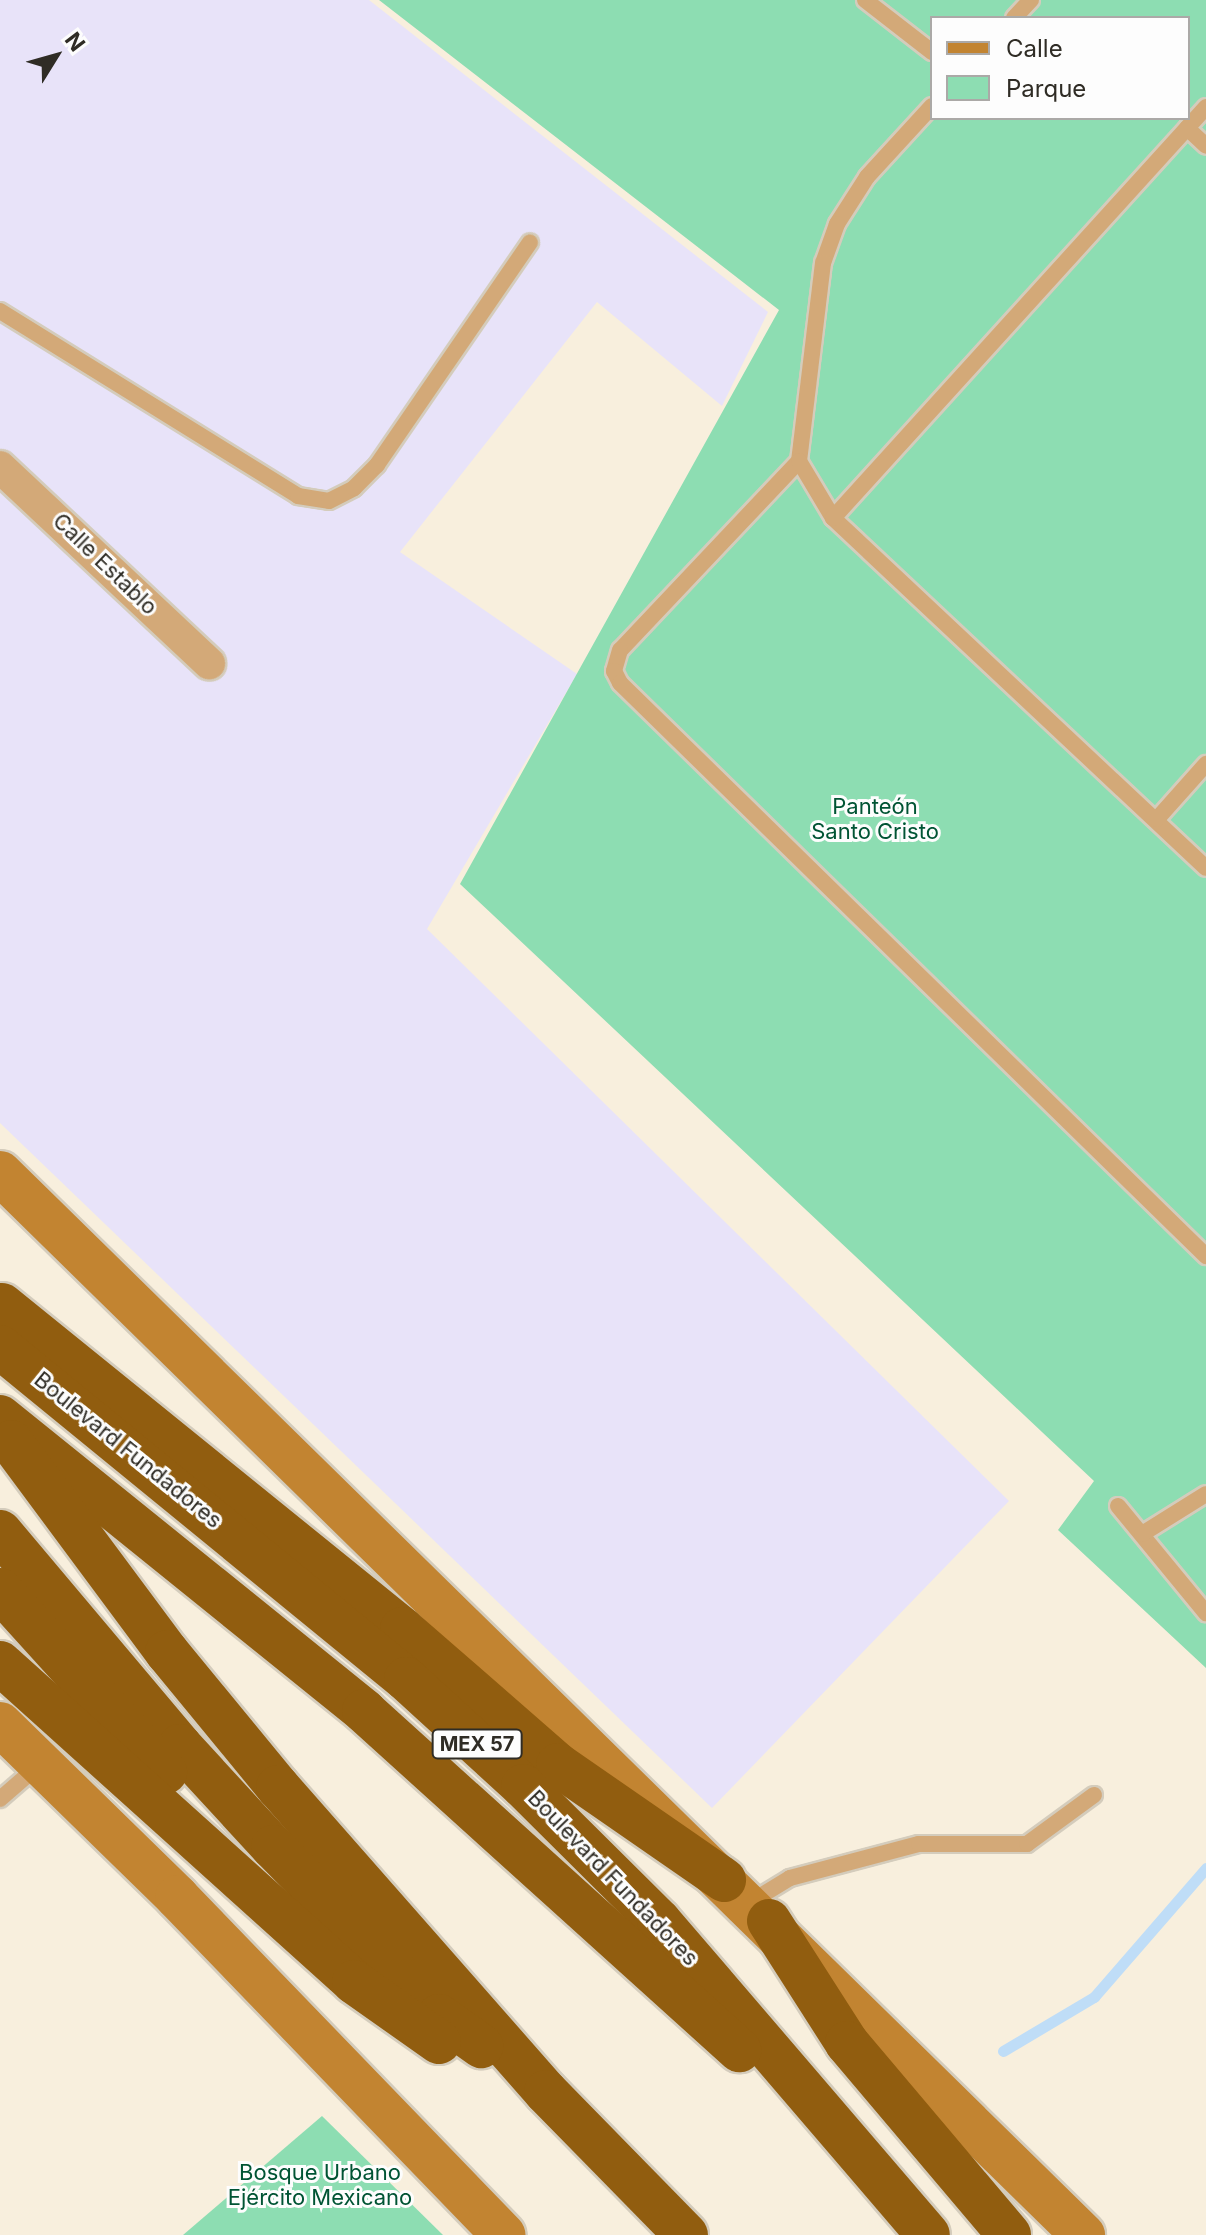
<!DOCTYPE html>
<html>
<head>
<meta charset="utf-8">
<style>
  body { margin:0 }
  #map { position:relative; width:1206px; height:2235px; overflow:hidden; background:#f8efdd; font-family:Inter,sans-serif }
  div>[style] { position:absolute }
  .industrial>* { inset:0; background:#e8e3f9 }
  .green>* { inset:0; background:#8dddb2 }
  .stream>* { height:11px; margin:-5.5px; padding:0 5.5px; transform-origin:5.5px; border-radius:5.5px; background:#bfddf7 }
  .roads { filter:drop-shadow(2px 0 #d4ccbc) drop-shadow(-2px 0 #d4ccbc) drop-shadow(0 2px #d4ccbc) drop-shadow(0 -2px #d4ccbc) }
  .lane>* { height:16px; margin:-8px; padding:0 8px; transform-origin:8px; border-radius:8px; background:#d3a978 }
  .street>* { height:32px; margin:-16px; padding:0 16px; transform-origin:16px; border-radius:16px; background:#d3a978 }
  .secondary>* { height:44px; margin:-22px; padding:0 22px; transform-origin:22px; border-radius:22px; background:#c28431 }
  .highway>* { height:44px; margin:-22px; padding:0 22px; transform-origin:22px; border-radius:22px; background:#915d0f }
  span { translate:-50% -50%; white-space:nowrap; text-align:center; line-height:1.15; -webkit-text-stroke:6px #fdfdfd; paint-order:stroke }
  .shield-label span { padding:2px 6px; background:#fdfdfd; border:2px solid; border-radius:6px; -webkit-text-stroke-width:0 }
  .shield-label { font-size:20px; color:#2f2c25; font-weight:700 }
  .street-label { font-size:22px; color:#2f2c25 }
  .park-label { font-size:22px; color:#005434 }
  .legend { position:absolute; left:930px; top:16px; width:260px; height:104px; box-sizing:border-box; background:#fdfdfd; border:2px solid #aba9a7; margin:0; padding:10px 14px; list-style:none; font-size:24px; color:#2f2c25 }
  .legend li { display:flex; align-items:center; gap:16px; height:40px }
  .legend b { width:40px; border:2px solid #aba9a7 }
  .north { position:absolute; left:16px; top:16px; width:80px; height:80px; -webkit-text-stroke:6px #fdfdfd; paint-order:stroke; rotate:53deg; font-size:22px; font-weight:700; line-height:32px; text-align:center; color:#2f2c25 }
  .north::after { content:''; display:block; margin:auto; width:28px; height:36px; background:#2f2c25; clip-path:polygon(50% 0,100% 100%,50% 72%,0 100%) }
</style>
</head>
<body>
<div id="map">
  <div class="industrial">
    <div style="clip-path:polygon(0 0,369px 0,768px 312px,722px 406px,597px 302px,400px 552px,577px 674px,427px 929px,1009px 1501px,712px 1808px,0 1123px)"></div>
  </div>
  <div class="green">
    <div style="clip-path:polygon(evenodd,379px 0,1206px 0,1206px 1668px,1058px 1530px,1094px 1481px,460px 884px,779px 310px,379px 0,932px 18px,1188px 18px,1188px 118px,932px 118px,932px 18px)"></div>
    <div style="clip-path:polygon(322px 2116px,443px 2235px,183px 2235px)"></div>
  </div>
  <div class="stream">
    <div style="left:1003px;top:2051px;width:106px;rotate:-30.7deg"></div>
    <div style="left:1094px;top:1997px;width:171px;rotate:-49deg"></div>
  </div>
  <div class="roads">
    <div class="lane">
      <div style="left:865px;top:0;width:85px;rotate:37.8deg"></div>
      <div style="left:1014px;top:18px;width:25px;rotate:-47deg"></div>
      <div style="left:932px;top:106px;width:96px;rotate:132.5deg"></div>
      <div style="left:867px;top:177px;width:56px;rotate:122.6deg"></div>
      <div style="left:837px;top:224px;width:41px;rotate:109.7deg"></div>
      <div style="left:823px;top:263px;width:199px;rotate:96.9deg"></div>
      <div style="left:799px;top:461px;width:260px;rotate:133.4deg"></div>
      <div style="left:620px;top:650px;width:22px;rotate:106deg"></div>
      <div style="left:614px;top:671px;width:13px;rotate:63deg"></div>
      <div style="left:620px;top:683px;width:820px;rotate:44.36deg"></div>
      <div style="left:1187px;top:128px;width:26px;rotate:43deg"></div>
      <div style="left:0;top:311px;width:351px;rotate:31.8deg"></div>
      <div style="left:298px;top:496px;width:31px;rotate:9deg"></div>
      <div style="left:329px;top:501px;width:28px;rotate:-27deg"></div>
      <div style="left:354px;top:488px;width:33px;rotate:-45deg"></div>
      <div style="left:377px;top:465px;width:270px;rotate:-55.5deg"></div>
      <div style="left:799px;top:461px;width:66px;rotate:59.2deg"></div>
      <div style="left:833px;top:518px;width:511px;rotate:43.18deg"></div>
      <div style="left:833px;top:518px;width:555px;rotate:-47.77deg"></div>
      <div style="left:1157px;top:819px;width:74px;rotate:-48.3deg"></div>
      <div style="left:1118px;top:1506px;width:139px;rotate:50.6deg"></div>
      <div style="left:1142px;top:1534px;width:75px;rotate:-32deg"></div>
      <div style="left:0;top:1799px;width:50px;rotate:-41deg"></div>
      <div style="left:749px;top:1903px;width:48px;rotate:-31.4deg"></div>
      <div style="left:790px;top:1878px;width:133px;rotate:-14.8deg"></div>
      <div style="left:919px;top:1844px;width:108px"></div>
      <div style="left:1027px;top:1844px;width:83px;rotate:-36.2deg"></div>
    </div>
    <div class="street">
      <div style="left:0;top:467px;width:287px;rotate:43.2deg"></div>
    </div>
    <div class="secondary">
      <div style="left:0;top:1173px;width:1517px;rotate:44.44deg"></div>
      <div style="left:0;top:1724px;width:248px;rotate:44.3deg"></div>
      <div style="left:177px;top:1897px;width:470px;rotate:46deg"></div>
    </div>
    <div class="highway">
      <div style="left:2px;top:1305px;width:515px;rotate:39.01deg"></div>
      <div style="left:402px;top:1629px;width:207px;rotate:41.1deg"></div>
      <div style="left:558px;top:1765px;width:202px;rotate:34.7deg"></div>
      <div style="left:0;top:1347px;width:524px;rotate:39.27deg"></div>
      <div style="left:406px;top:1679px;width:159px;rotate:42.4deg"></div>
      <div style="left:523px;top:1786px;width:192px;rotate:44.8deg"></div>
      <div style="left:659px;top:1921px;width:413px;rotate:49.4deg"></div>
      <div style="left:0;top:1417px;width:468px;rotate:38.9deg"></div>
      <div style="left:364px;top:1711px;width:506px;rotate:42.11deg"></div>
      <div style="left:11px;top:1442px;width:262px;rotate:53.4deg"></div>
      <div style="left:167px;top:1652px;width:175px;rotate:50.6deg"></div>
      <div style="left:278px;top:1787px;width:406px;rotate:48.7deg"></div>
      <div style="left:546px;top:2092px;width:200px;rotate:45.6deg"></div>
      <div style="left:0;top:1532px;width:280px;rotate:49.9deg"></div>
      <div style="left:180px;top:1746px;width:137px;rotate:47.4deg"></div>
      <div style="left:273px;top:1847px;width:237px;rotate:45.5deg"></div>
      <div style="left:439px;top:2016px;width:52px;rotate:35.5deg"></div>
      <div style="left:0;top:1590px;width:246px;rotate:47.8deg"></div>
      <div style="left:0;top:1663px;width:477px;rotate:42deg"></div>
      <div style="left:354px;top:1982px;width:104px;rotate:35.2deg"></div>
      <div style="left:769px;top:1921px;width:145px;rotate:57.4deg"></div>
      <div style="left:847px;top:2043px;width:251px;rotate:49.8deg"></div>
    </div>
  </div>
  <div class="shield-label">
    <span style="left:477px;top:1744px">MEX 57</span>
  </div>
  <div class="street-label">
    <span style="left:105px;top:564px;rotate:44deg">Calle Establo</span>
    <span style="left:128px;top:1450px;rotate:39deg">Boulevard Fundadores</span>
    <span style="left:613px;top:1878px;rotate:46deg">Boulevard Fundadores</span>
  </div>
  <div class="park-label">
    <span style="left:875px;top:819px">Panteón<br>Santo Cristo</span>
    <span style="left:320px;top:2185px">Bosque Urbano<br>Ejército Mexicano</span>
  </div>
  <ul class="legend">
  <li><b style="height:10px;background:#c28431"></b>Calle</li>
  <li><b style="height:22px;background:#8dddb2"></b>Parque</li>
  </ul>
  <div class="north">N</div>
</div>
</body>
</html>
